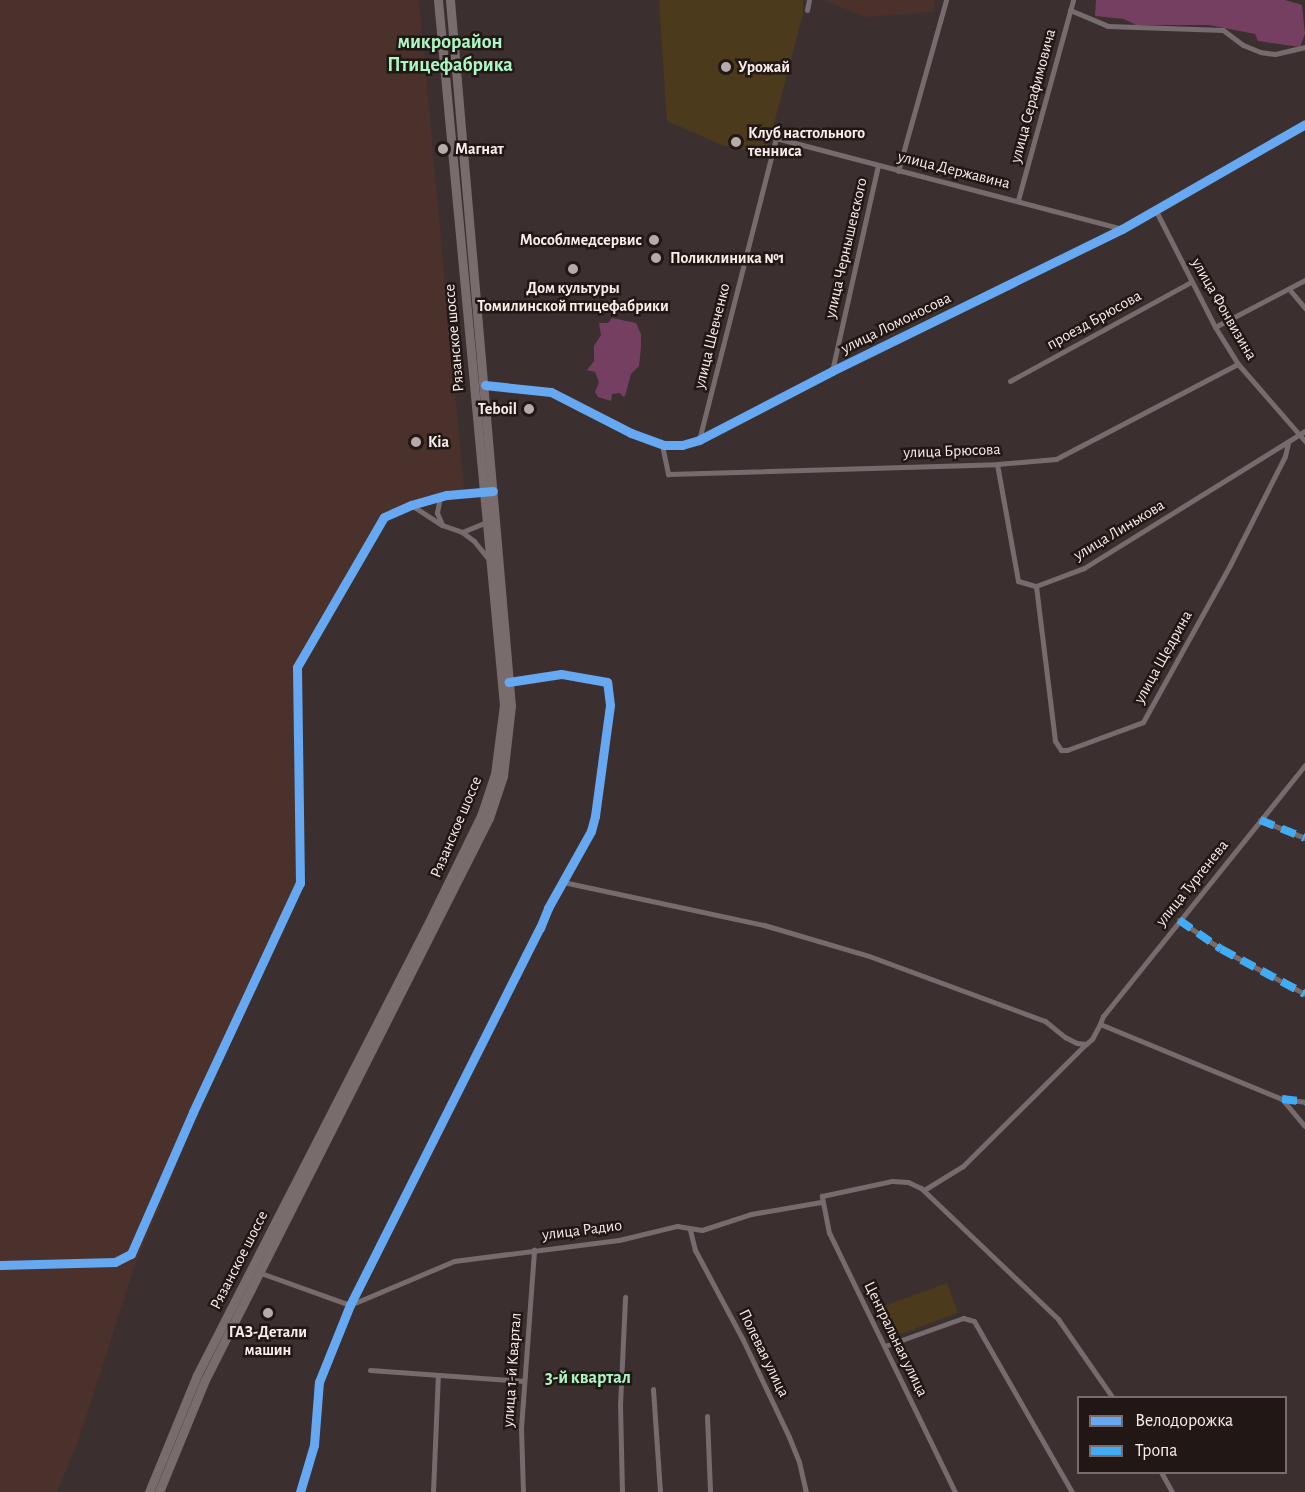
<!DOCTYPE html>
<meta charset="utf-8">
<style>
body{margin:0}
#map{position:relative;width:1305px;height:1492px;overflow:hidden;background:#3b302f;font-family:"Alegreya Sans",sans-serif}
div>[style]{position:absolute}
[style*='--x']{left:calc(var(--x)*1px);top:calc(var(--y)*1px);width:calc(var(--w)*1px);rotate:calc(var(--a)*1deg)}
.built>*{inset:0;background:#4a312c}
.green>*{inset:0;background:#4b3a1b;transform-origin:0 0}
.water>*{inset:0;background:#743f60}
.minor>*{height:5px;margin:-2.5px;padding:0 2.5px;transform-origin:2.5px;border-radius:2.5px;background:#766c6d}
.tertiary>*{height:7px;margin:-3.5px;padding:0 3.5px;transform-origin:3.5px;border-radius:3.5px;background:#766c6d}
.primary>*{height:9px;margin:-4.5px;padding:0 4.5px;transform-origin:4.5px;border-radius:4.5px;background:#796c6c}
.quiet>*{height:8px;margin-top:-4px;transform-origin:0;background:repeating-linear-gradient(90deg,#42abf6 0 15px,transparent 0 23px)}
.cycleway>*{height:9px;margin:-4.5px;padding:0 4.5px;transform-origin:4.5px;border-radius:4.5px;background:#66a8f1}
.dots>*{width:16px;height:16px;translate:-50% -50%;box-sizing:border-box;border:3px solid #211816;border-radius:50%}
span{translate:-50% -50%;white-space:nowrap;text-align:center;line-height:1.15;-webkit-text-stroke:5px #211816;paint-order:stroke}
.poi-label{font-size:16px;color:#faece9;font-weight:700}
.left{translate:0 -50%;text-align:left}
.right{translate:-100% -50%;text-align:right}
.street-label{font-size:16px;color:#faece9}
.neighbourhood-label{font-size:18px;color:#acf6c4;font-weight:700}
.quarter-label{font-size:20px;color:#acf6c4;font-weight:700}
.legend{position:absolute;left:1077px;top:1396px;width:210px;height:78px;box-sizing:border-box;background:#211816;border:2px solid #786d6a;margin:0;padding:8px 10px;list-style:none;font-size:18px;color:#faece9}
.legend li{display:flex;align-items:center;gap:12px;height:30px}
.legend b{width:30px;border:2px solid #786d6a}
</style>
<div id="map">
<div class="built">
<div style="clip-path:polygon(0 0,419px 0,464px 489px,386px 511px,296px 670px,300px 883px,197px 1100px,172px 1178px,135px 1265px,78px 1442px,57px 1492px,0 1492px)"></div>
<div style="clip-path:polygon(824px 0,935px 0,933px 12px,865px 17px)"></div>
</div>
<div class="green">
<div style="clip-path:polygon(659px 0,803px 0,803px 14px,766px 154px,722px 145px,667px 121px)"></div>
<div style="left:947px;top:1283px;width:32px;height:72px;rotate:70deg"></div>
</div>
<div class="water">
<div style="clip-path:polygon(1096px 0,1285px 0,1302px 5px,1305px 34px,1300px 47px,1258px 41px,1255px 34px,1209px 25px,1136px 25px,1124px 19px,1095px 16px)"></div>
<div style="clip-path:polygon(612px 318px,636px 323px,641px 334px,641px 348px,639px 366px,631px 374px,625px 396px,623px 397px,620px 393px,612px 394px,611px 401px,598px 397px,595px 392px,599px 382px,595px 372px,587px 370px,594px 361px,594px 346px,601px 335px,599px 323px,608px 323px)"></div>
</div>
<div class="minor">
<div style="--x:807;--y:10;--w:10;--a:-79"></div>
<div style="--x:1070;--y:10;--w:41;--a:22.8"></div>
<div style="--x:1108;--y:26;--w:115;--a:2"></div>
<div style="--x:1223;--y:30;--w:25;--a:37"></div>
<div style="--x:1243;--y:45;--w:18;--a:22"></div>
<div style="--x:1260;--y:52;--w:15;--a:8"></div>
<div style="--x:1275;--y:54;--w:31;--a:-13"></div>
<div style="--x:898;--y:171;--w:178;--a:-74.3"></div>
<div style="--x:1018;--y:200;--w:207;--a:-74.6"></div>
<div style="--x:1156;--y:211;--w:130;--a:63"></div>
<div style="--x:1215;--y:327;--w:44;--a:58.1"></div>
<div style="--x:1238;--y:364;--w:102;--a:49"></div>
<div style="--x:1289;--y:289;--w:25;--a:50"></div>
<div style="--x:1215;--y:327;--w:102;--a:-27.6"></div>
<div style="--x:832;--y:371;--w:211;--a:-77.4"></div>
<div style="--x:1010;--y:381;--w:206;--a:-28.7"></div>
<div style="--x:699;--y:440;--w:312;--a:-75.7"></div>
<div style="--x:776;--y:138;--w:358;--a:14.7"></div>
<div style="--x:663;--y:450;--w:25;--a:78"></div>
<div style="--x:668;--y:474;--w:329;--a:-1.7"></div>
<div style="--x:997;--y:464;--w:59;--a:-4.8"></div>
<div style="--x:1056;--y:459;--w:205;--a:-27.6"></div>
<div style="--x:997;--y:464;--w:119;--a:79.8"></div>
<div style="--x:1018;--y:581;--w:19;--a:16"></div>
<div style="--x:1036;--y:586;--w:51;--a:-20.6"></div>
<div style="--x:1084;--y:568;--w:260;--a:-31.8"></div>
<div style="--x:440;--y:497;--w:16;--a:101"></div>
<div style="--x:437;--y:513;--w:12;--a:66"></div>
<div style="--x:411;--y:505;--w:37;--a:33"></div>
<div style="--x:442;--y:525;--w:21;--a:19"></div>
<div style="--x:462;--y:532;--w:27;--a:-22"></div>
<div style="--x:462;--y:532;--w:15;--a:37"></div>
<div style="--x:474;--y:541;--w:22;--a:51"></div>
<div style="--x:1036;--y:586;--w:156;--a:83"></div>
<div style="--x:1055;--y:741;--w:11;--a:56"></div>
<div style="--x:1061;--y:750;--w:6;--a:0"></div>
<div style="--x:1067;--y:750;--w:81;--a:-20.2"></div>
<div style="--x:1143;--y:722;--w:179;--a:-61"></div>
<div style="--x:1230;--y:565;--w:122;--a:-63.2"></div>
<div style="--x:1285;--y:456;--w:13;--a:-77"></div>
<div style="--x:1305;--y:765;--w:322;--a:128.8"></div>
<div style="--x:1103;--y:1016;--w:9;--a:111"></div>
<div style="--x:1100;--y:1024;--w:197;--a:22.4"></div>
<div style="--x:1282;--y:1099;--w:35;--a:50"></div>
<div style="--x:1260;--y:820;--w:48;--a:21.8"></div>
<div style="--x:563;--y:882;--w:206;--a:12.1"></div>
<div style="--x:764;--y:925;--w:109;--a:16.4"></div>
<div style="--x:869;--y:956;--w:188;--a:20.3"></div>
<div style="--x:1045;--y:1021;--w:26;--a:39"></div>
<div style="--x:1065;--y:1037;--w:13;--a:27"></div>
<div style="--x:1077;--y:1043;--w:9;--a:6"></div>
<div style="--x:1086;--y:1044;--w:8;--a:-40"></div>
<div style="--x:1092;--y:1039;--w:17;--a:-62"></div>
<div style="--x:1179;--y:920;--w:51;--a:34.6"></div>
<div style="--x:1221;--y:949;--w:95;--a:28.2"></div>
<div style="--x:1282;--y:1099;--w:23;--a:7"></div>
<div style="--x:924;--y:1190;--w:46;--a:-31.6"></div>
<div style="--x:963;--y:1166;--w:173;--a:-44.8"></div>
<div style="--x:690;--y:1230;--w:21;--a:76"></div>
<div style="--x:695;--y:1250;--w:102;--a:61.9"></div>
<div style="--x:743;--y:1340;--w:107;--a:64.6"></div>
<div style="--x:789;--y:1437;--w:27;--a:68"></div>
<div style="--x:799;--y:1462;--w:31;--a:77"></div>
<div style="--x:0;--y:1265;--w:115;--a:-1.5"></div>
<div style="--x:115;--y:1262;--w:18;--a:-27"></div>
<div style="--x:131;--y:1254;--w:155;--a:-66.4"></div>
<div style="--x:193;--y:1112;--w:253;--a:-65"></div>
<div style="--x:300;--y:883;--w:216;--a:-90.8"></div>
<div style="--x:297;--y:667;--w:173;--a:-59.9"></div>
<div style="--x:384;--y:517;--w:30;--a:-24"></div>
<div style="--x:411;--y:505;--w:37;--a:-16"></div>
<div style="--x:447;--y:495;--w:38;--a:-6"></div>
<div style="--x:258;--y:1272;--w:98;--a:19.7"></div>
<div style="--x:350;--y:1305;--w:113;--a:-22.9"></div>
<div style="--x:454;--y:1261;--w:166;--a:-7.3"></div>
<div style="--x:619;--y:1240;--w:60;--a:-13.6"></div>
<div style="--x:677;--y:1226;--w:25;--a:9"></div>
<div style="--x:702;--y:1230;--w:52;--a:-18.1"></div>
<div style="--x:751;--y:1214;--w:71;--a:-9.7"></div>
<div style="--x:885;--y:1346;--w:83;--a:-19.7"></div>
<div style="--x:963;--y:1318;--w:11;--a:15"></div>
<div style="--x:974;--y:1321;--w:197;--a:60.2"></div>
<div style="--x:370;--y:1370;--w:154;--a:4.1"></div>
<div style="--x:653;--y:1389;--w:103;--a:86.1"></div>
<div style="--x:707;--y:1416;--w:76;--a:87.7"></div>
<div style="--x:1161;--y:1472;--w:23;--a:61"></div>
<div style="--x:300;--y:1492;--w:49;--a:-73.4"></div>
<div style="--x:314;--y:1445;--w:63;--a:-85.5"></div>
<div style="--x:319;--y:1382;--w:83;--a:-68.1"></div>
<div style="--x:350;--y:1305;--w:422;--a:-63.3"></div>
<div style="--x:540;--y:928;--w:22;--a:-68"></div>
<div style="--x:548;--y:908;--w:88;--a:-60.8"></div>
<div style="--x:591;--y:831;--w:16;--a:-75"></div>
<div style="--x:595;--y:816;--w:112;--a:-82.3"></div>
<div style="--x:610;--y:705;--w:23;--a:-97"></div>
<div style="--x:607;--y:682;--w:47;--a:-170.1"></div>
<div style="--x:561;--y:674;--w:53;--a:171.3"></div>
<div style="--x:433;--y:1492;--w:117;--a:-87.6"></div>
<div style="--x:523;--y:1492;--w:64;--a:-91.8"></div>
<div style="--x:521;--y:1428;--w:179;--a:-85.8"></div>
<div style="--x:622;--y:1492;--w:87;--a:-91.3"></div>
<div style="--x:620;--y:1405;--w:108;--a:-87.3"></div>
<div style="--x:955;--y:1492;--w:288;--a:-115.9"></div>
<div style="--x:829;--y:1233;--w:38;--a:-101"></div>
<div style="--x:822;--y:1196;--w:72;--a:-12.1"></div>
<div style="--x:892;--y:1181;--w:16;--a:4"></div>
<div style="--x:908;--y:1182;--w:14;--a:25"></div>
<div style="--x:921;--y:1188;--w:190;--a:43.7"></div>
<div style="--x:1058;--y:1319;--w:96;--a:55.2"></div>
</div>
<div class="tertiary">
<div style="--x:485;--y:385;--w:66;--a:6.1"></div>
<div style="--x:551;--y:392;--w:90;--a:27.1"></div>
<div style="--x:631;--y:433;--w:35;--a:20"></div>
<div style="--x:664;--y:445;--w:18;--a:0"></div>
<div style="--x:682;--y:445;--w:18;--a:-16"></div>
<div style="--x:699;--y:440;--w:150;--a:-27.4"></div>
<div style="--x:832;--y:371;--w:323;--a:-26.1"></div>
<div style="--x:1122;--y:229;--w:211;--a:-29.8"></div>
</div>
<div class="primary">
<div style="--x:149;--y:1492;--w:126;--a:-67.7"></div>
<div style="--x:197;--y:1375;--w:504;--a:-62.88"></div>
<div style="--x:427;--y:926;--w:123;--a:-63.9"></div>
<div style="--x:481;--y:816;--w:44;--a:-71.6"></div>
<div style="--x:495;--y:774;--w:70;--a:-82.6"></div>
<div style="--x:504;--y:705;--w:708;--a:-95.35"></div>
<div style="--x:159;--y:1492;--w:121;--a:-67.7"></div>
<div style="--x:205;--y:1380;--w:630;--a:-63.19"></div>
<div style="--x:489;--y:818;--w:44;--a:-71.6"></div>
<div style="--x:503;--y:776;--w:70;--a:-83.5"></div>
<div style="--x:511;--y:706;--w:709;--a:-94.94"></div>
</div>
<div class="quiet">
<div style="--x:1260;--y:820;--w:48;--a:21.8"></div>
<div style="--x:1179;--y:920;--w:51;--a:34.6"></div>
<div style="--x:1221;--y:949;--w:95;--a:28.2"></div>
<div style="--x:1282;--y:1099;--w:23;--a:7"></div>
</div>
<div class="cycleway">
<div style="--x:485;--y:385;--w:66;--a:6.1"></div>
<div style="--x:551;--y:392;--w:90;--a:27.1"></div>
<div style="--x:631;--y:433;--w:35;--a:20"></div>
<div style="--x:664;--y:445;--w:18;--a:0"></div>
<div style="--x:682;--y:445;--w:18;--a:-16"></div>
<div style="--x:699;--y:440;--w:150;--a:-27.4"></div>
<div style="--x:832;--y:371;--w:323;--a:-26.1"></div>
<div style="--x:1122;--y:229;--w:211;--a:-29.8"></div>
<div style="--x:0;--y:1265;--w:115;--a:-1.5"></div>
<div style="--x:115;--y:1262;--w:18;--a:-27"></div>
<div style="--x:131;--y:1254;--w:155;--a:-66.4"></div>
<div style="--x:193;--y:1112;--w:253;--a:-65"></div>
<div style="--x:300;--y:883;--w:216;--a:-90.8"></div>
<div style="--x:297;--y:667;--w:173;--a:-59.9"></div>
<div style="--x:384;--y:517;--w:30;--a:-24"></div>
<div style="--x:411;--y:505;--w:37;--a:-16"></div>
<div style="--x:447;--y:495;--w:46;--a:-5"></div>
<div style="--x:300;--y:1492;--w:49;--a:-73.4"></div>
<div style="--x:314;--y:1445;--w:63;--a:-85.5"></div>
<div style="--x:319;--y:1382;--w:83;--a:-68.1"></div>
<div style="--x:350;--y:1305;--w:422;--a:-63.3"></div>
<div style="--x:540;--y:928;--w:22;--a:-68"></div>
<div style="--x:548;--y:908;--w:88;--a:-60.8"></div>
<div style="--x:591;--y:831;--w:16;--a:-75"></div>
<div style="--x:595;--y:816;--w:112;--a:-82.3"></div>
<div style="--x:610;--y:705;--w:23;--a:-97"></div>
<div style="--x:607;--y:682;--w:47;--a:-170.1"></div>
<div style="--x:561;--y:674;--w:53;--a:171.3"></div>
</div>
<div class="dots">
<div style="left:726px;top:67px;background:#b7aaa8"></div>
<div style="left:736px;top:142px;background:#b7aaa8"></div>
<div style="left:443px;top:149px;background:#b7aaa8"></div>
<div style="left:654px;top:240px;background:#b7aaa8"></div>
<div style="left:656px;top:258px;background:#b7aaa8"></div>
<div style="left:573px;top:269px;background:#b7aaa8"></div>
<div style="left:529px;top:409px;background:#b7aaa8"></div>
<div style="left:416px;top:442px;background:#b7aaa8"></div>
<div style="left:268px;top:1313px;background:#b7aaa8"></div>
</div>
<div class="poi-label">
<span class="left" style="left:738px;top:67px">Урожай</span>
<span class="left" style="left:748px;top:142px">Клуб настольного<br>тенниса</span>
<span class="left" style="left:455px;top:149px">Магнат</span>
<span class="right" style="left:642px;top:240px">Мособлмедсервис</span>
<span class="left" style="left:670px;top:258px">Поликлиника №1</span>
<span style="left:573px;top:297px">Дом культуры<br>Томилинской птицефабрики</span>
<span class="right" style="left:517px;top:409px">Teboil</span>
<span class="left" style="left:428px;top:442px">Kia</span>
<span style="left:268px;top:1341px">ГАЗ-Детали<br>машин</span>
</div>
<div class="street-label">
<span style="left:1033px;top:96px;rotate:-75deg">улица Серафимовича</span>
<span style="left:954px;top:170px;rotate:14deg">улица Державина</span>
<span style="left:846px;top:248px;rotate:-77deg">улица Чернышевского</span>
<span style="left:1224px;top:309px;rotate:60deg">улица Фонвизина</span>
<span style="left:1094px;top:320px;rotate:-29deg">проезд Брюсова</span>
<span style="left:896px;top:323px;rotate:-26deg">улица Ломоносова</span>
<span style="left:712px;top:336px;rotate:-76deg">улица Шевченко</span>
<span style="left:454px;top:338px;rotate:-95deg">Рязанское шоссе</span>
<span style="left:952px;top:451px;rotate:-2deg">улица Брюсова</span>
<span style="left:1119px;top:530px;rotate:-31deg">улица Линькова</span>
<span style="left:1163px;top:657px;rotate:-61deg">улица Щедрина</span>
<span style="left:456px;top:827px;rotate:-67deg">Рязанское шоссе</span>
<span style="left:1192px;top:883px;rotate:-51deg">улица Тургенева</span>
<span style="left:582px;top:1230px;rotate:-7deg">улица Радио</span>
<span style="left:239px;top:1260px;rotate:-63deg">Рязанское шоссе</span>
<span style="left:896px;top:1339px;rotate:64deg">Центральная улица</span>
<span style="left:764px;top:1353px;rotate:64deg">Полевая улица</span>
<span style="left:512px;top:1370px;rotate:-86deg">улица 1-й Квартал</span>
</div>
<div class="neighbourhood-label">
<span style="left:588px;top:1378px">3-й квартал</span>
</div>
<div class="quarter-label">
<span style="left:450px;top:54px">микрорайон<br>Птицефабрика</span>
</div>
<ul class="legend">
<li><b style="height:8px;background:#66a8f1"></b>Велодорожка</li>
<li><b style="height:8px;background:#42abf6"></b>Тропа</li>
</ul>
</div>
